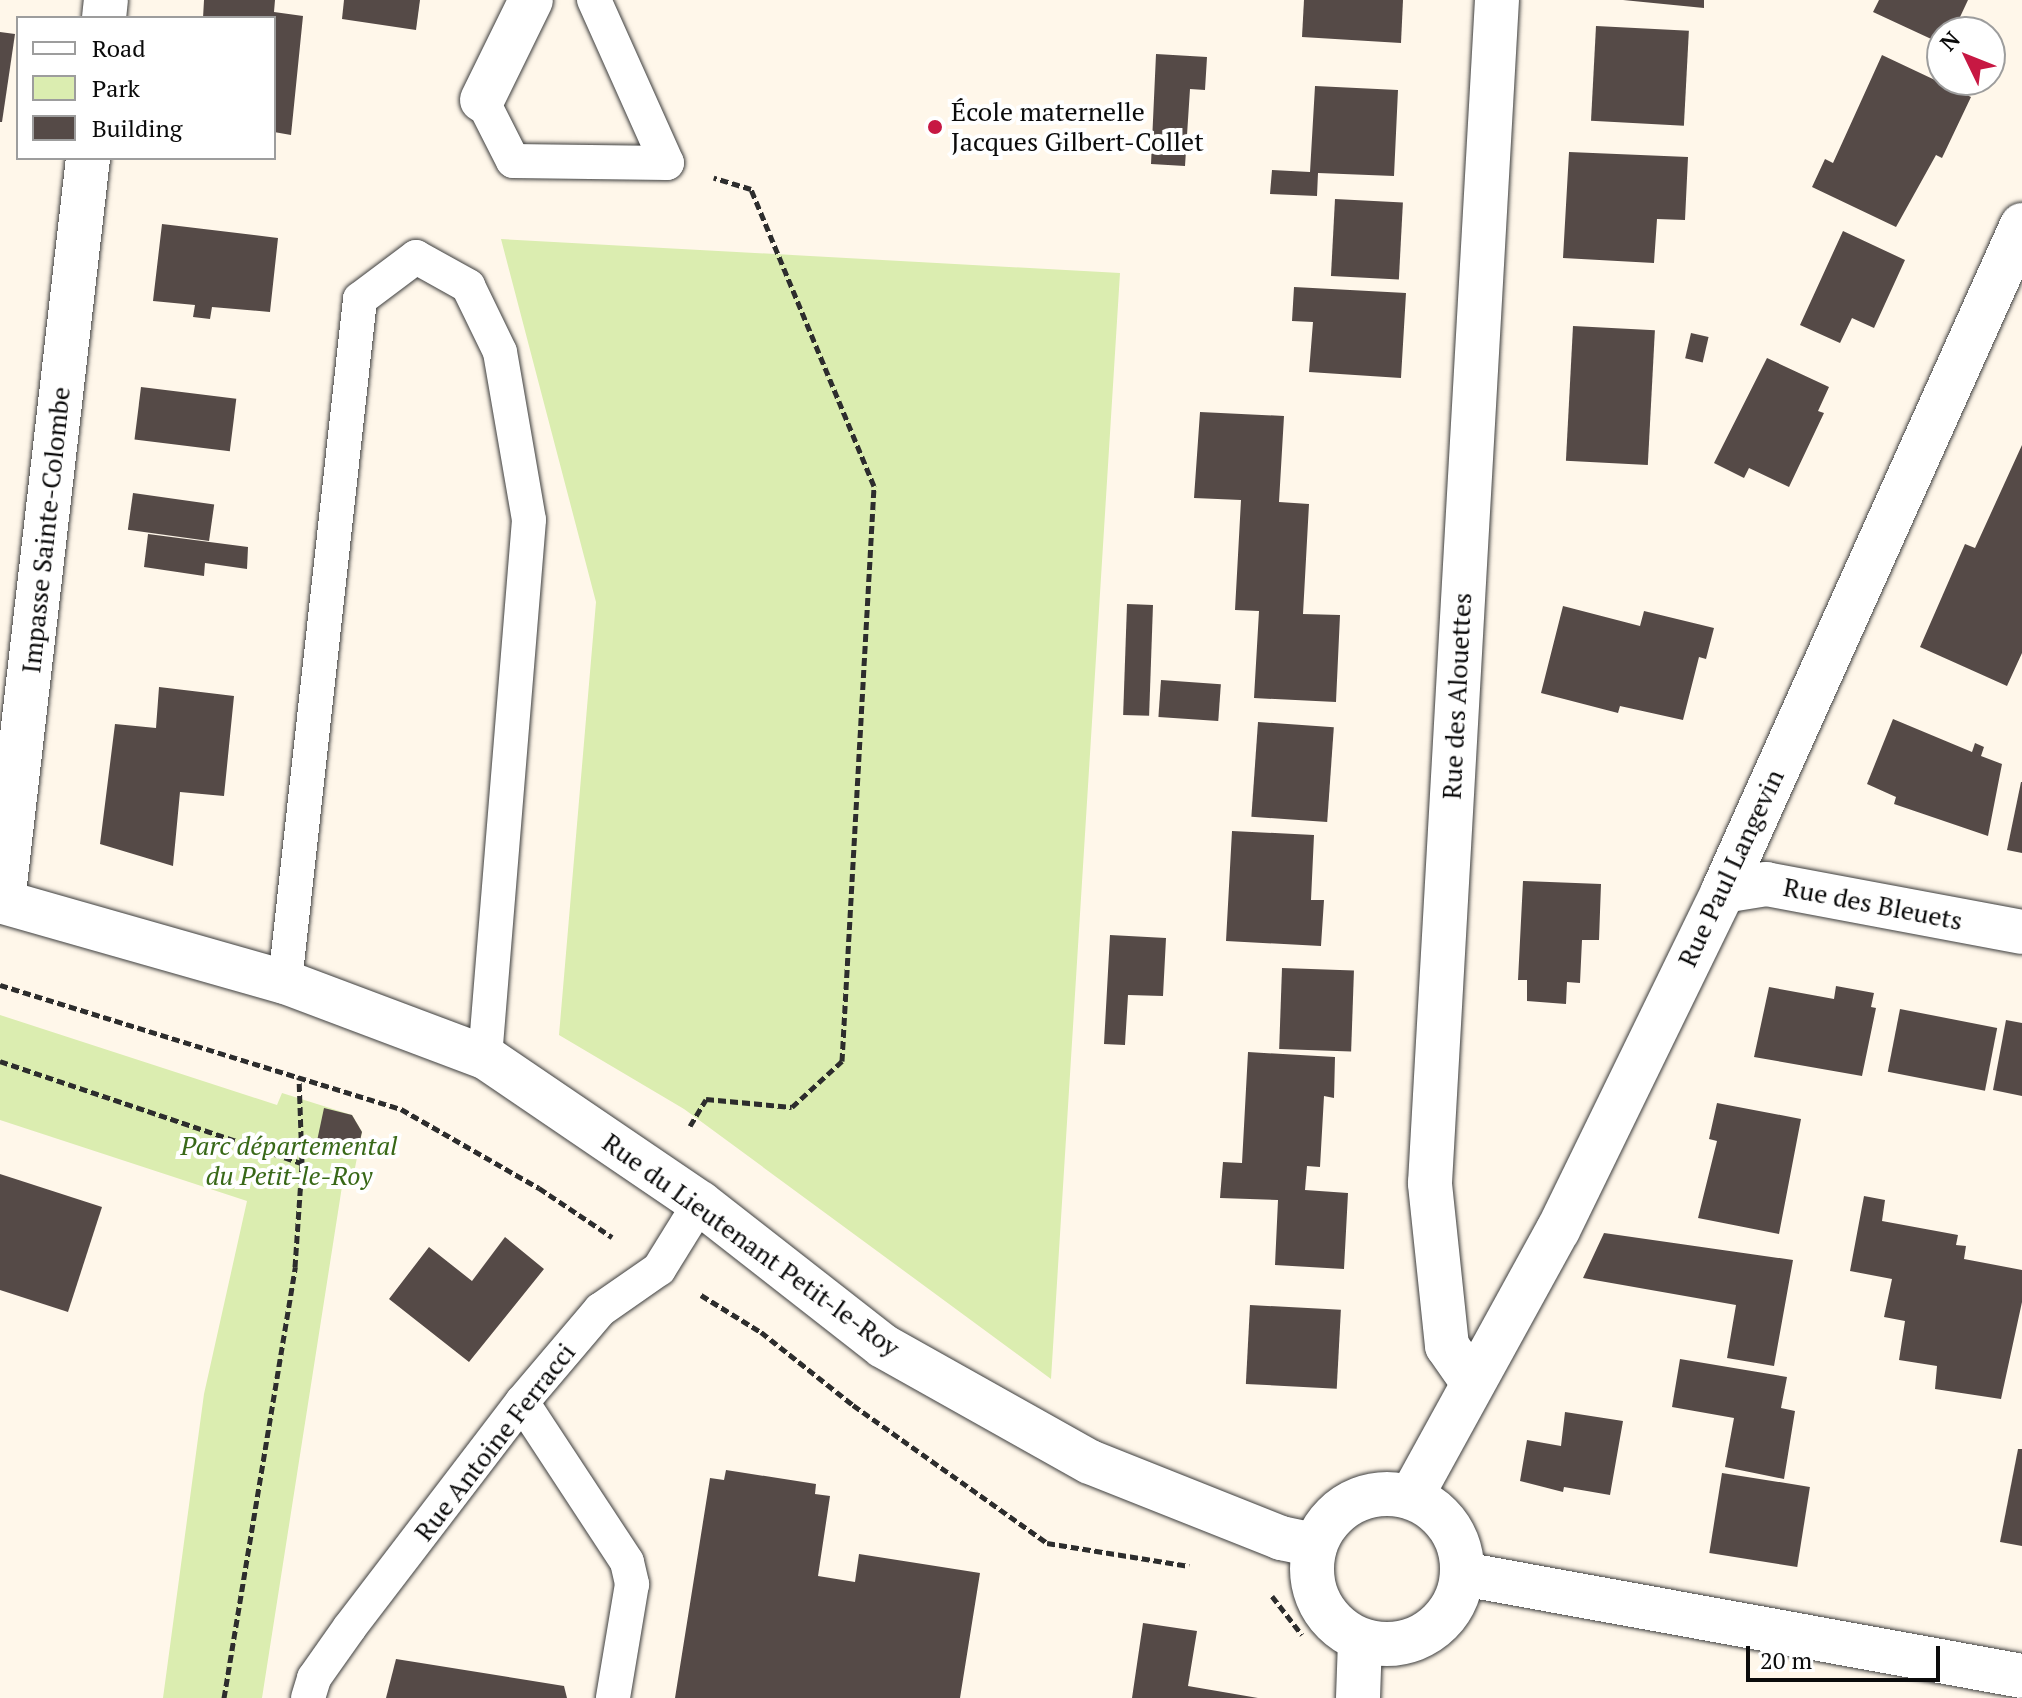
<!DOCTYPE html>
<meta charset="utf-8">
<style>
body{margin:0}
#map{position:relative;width:2022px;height:1698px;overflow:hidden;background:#fff7ea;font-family:"PT Serif",serif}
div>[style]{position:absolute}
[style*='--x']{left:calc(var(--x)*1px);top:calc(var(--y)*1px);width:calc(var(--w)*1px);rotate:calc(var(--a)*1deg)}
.green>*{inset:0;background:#dbedb0}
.building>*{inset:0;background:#554a47;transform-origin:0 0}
.path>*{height:5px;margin-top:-2.5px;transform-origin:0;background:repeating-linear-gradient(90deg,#2d2d2d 0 8px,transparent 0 12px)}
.roads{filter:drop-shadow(0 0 2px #3e3e3e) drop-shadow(0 0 2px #3e3e3e)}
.service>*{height:34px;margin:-17px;padding:0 17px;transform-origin:17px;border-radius:17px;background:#fff}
.minor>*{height:44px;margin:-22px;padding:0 22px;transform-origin:22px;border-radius:22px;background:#fff}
.minor>.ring{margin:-22px;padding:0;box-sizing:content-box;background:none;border:44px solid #fff;border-radius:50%}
.dots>*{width:22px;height:22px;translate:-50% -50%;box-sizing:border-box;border:4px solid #fff;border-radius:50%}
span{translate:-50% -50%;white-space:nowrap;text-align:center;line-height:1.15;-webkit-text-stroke:8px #fff;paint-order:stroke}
.poi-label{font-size:26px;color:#0b0b0b}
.left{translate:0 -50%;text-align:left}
.street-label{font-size:26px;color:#0b0b0b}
.park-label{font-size:26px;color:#386817;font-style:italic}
.legend{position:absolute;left:16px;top:16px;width:260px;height:144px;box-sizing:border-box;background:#fff;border:2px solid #9d9d9d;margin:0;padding:10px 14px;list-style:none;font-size:24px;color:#0b0b0b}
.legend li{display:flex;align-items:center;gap:16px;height:40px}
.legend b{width:40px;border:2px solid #9d9d9d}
.north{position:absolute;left:1926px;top:16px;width:80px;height:80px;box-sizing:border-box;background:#fff;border:2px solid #9d9d9d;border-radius:50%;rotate:313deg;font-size:22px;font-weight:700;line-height:32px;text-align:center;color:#0b0b0b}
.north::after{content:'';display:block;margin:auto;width:28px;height:36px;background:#c71843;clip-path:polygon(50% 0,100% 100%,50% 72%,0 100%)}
.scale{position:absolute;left:1746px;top:1646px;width:194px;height:36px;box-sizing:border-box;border:4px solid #0b0b0b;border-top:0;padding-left:10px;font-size:24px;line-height:28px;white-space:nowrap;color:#0b0b0b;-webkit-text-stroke:6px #fff;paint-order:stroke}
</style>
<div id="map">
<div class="green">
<div style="clip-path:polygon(501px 239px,1120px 273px,1051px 1379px,684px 1109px,559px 1035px,596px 602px)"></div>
<div style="clip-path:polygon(0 1015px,277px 1105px,282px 1093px,352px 1115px,362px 1132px,353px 1178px,343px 1180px,262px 1698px,163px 1698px,204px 1394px,247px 1201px,0 1120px)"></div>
</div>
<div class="building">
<div style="clip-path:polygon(204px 0,275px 0,274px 12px,303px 16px,291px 135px,274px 132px,274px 18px,203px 18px)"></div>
<div style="clip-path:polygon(344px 0,420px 0,416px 30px,342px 19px)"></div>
<div style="clip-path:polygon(1304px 0,1403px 0,1401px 43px,1302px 37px)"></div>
<div style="clip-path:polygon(1623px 0,1704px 0,1704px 8px)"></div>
<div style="clip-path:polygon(1879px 0,1968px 0,1953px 32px,1942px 32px,1942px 44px,1873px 12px)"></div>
<div style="left:1596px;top:26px;width:93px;height:95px;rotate:3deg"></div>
<div style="clip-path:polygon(0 32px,15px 34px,2px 122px,0 122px)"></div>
<div style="clip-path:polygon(1156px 54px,1207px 57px,1205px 90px,1190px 89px,1185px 166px,1151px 164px)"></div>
<div style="clip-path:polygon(1882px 55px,1971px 97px,1942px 158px,1936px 155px,1896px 227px,1812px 187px,1825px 159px,1833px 163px)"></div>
<div style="clip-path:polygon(1315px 86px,1398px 90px,1394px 176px,1318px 173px,1317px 196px,1270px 194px,1272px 170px,1310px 172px)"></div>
<div style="clip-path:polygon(1569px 152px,1688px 157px,1685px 220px,1657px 219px,1654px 263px,1563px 258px)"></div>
<div style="left:1335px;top:199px;width:68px;height:77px;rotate:3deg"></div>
<div style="clip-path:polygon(162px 224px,278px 238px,270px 312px,212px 307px,210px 319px,193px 317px,195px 305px,153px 301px)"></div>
<div style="clip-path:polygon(1843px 231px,1905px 260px,1874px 328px,1852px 318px,1840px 343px,1800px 325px)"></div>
<div style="clip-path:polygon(1294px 287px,1406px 293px,1401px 378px,1309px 372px,1313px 322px,1292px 321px)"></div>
<div style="left:1573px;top:326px;width:82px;height:135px;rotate:3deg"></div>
<div style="left:1691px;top:333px;width:18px;height:26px;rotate:13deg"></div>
<div style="clip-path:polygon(1767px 358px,1829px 387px,1818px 411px,1824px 413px,1789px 487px,1749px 468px,1744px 478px,1714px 463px)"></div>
<div style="left:141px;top:387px;width:96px;height:53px;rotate:7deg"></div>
<div style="clip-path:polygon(1200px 412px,1284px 416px,1279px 502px,1309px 504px,1303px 614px,1340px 615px,1336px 702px,1254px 698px,1259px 611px,1235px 610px,1241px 500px,1194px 498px)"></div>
<div style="clip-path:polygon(2022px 445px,2022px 653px,2007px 686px,1920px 647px,1965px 544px,1975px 548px)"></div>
<div style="left:133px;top:493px;width:82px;height:37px;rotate:8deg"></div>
<div style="clip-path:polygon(148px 534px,248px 547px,247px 569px,205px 563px,204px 576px,144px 567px)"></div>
<div style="left:1127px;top:604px;width:26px;height:111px;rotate:2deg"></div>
<div style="clip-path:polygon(1563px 606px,1640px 626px,1644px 611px,1714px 628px,1706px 659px,1699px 657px,1683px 720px,1620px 706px,1618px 713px,1541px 693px)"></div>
<div style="left:1161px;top:680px;width:60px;height:37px;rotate:4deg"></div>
<div style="clip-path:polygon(159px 687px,234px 696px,224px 796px,180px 792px,173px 866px,100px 844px,115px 724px,156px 728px)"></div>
<div style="clip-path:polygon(1893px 719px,1972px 752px,1975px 743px,1984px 747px,1981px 756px,2002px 764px,1988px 836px,1894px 804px,1896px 797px,1867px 784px)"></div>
<div style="left:1258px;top:722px;width:76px;height:95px;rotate:4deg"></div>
<div style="clip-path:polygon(2021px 782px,2022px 782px,2022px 853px,2007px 850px)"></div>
<div style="clip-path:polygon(1232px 831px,1314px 835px,1311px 900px,1324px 900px,1321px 946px,1226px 941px)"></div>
<div style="clip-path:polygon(1523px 881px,1601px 884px,1599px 940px,1582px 940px,1580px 983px,1567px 982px,1566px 1004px,1527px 1001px,1527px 980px,1518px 980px)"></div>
<div style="clip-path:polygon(1110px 935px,1166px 938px,1163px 996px,1128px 995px,1125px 1045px,1104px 1044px)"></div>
<div style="left:1282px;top:968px;width:72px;height:81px;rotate:2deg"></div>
<div style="clip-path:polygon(1836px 986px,1874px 993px,1871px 1007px,1876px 1008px,1862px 1076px,1754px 1057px,1769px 987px,1834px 999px)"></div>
<div style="left:1900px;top:1009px;width:99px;height:64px;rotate:11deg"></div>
<div style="clip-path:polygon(2006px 1020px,2022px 1023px,2022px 1096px,1993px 1090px)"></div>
<div style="clip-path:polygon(1248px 1052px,1335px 1057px,1334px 1098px,1324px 1096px,1320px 1167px,1307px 1166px,1305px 1190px,1348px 1193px,1344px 1269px,1275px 1265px,1278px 1200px,1220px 1198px,1223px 1162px,1242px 1163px)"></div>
<div style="clip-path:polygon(1717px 1103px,1801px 1119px,1779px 1234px,1698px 1218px,1717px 1141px,1709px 1139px)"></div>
<div style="clip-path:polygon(324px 1108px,352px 1115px,362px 1132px,356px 1157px,326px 1152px,317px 1141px)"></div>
<div style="clip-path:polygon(0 1174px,102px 1207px,68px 1312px,0 1290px)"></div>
<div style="clip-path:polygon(1864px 1196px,1885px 1200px,1882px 1221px,1958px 1235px,1956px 1245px,1966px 1246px,1964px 1259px,2022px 1270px,2022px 1302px,2001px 1399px,1935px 1389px,1937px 1366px,1899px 1360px,1905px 1321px,1884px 1317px,1892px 1279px,1850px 1271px)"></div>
<div style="clip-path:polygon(1604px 1233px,1793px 1260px,1774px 1366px,1727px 1358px,1736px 1305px,1583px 1278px)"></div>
<div style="clip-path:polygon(505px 1237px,544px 1269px,469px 1362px,389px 1299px,429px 1247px,472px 1281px)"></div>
<div style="left:1250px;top:1305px;width:91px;height:79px;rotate:3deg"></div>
<div style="clip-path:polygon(1680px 1359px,1787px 1377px,1781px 1408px,1795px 1411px,1784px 1479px,1725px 1467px,1734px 1418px,1672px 1407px)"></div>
<div style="clip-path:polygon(1565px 1412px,1623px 1421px,1610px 1495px,1564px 1487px,1563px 1492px,1520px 1481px,1527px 1440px,1561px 1446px)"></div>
<div style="clip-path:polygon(2018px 1449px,2022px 1449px,2022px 1546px,2000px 1542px)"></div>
<div style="clip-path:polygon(726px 1470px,816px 1484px,815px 1494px,830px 1496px,818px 1576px,855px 1582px,859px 1554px,980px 1573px,960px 1698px,675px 1698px,710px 1478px,724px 1480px)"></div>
<div style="left:1722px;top:1473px;width:89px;height:81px;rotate:9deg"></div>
<div style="clip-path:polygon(1143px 1623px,1197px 1631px,1188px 1686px,1258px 1698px,1132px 1698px)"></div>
<div style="clip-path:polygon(396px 1659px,564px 1686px,567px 1698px,386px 1698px)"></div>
</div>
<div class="path">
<div style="--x:0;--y:985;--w:420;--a:17.2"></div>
<div style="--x:401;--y:1109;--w:159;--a:29.8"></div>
<div style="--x:539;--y:1188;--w:88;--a:33.9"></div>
<div style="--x:0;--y:1061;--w:319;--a:18.7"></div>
<div style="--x:690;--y:1126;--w:31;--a:-59"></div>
<div style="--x:706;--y:1099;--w:86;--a:5.3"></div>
<div style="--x:792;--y:1107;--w:68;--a:-42.6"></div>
<div style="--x:842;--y:1061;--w:576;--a:-86.81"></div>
<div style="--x:874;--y:486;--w:321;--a:-112.5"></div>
<div style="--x:751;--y:189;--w:39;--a:-163"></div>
<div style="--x:701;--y:1295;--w:70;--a:31.7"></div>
<div style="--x:761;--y:1332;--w:117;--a:38.4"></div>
<div style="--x:853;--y:1405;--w:238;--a:35.4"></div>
<div style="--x:1047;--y:1543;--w:144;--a:9.2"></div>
<div style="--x:1272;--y:1596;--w:49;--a:52.4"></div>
<div style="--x:224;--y:1698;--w:437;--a:-80.6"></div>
<div style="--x:295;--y:1267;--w:104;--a:-86.1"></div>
<div style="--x:302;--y:1163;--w:86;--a:-92"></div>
</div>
<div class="roads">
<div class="service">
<div style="--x:482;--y:100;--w:68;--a:63.1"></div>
<div style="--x:513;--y:161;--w:154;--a:0.7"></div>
<div style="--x:667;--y:163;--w:179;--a:-114.1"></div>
<div style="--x:285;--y:982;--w:687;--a:-83.73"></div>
<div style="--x:360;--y:299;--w:70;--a:-36.9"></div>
<div style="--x:416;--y:257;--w:60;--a:29.1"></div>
<div style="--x:468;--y:286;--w:73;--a:64.1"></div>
<div style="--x:500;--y:352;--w:170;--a:80.2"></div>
<div style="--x:529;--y:520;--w:539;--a:94.68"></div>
<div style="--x:522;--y:1402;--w:191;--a:56.7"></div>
<div style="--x:627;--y:1562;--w:23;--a:77"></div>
<div style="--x:632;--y:1584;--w:116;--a:99.5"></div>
<div style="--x:308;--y:1698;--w:21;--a:-73"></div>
<div style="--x:314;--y:1678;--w:62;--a:-54.8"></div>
<div style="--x:350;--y:1627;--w:283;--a:-52.6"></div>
<div style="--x:522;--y:1402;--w:121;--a:-49.7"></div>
<div style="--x:600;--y:1310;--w:72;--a:-34.8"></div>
<div style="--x:659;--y:1269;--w:78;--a:-58.2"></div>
</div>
<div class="minor">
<div style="--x:104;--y:18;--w:18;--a:-84"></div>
<div style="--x:482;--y:100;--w:111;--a:-63.9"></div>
<div style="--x:1723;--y:891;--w:44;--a:-9.2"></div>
<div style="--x:1766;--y:884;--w:260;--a:10.6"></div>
<div style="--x:0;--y:901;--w:296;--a:15.9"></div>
<div style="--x:285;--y:982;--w:214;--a:20.6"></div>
<div style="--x:485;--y:1057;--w:260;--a:34.2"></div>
<div style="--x:700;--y:1203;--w:232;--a:38"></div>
<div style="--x:883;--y:1346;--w:237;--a:29.3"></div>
<div style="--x:1090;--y:1462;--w:206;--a:21.7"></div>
<div style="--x:1281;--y:1538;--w:35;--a:12"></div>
<div style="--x:3;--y:902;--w:749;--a:-83.48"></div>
<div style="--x:1473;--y:1383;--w:45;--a:-125.1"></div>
<div style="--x:1447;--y:1346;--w:164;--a:-96"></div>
<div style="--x:1430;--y:1183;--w:1185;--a:-86.76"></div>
<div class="ring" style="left:1312px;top:1494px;width:106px;height:106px"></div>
<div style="--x:1411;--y:1497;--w:305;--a:-61.2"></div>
<div style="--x:1558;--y:1230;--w:377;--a:-64"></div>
<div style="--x:1723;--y:891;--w:730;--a:-65.82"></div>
<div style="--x:1463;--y:1574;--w:568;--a:10.34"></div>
<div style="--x:1358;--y:1698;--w:58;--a:-88"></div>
</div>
</div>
<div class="dots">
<div style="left:935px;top:127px;background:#c71843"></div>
</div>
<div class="poi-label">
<span class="left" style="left:951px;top:127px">École maternelle<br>Jacques Gilbert-Collet</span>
</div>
<div class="street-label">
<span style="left:46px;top:530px;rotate:-84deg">Impasse Sainte-Colombe</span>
<span style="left:1457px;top:696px;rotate:-87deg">Rue des Alouettes</span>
<span style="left:1731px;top:868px;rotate:-65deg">Rue Paul Langevin</span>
<span style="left:1873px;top:904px;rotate:11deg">Rue des Bleuets</span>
<span style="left:751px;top:1245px;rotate:36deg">Rue du Lieutenant Petit-le-Roy</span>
<span style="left:495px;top:1442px;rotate:-52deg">Rue Antoine Ferracci</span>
</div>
<div class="park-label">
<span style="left:289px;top:1161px">Parc départemental<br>du Petit-le-Roy</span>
</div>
<ul class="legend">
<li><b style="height:10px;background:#fff"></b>Road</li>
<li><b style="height:22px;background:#dbedb0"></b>Park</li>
<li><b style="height:22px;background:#554a47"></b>Building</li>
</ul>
<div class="north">N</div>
<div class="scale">20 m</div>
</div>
